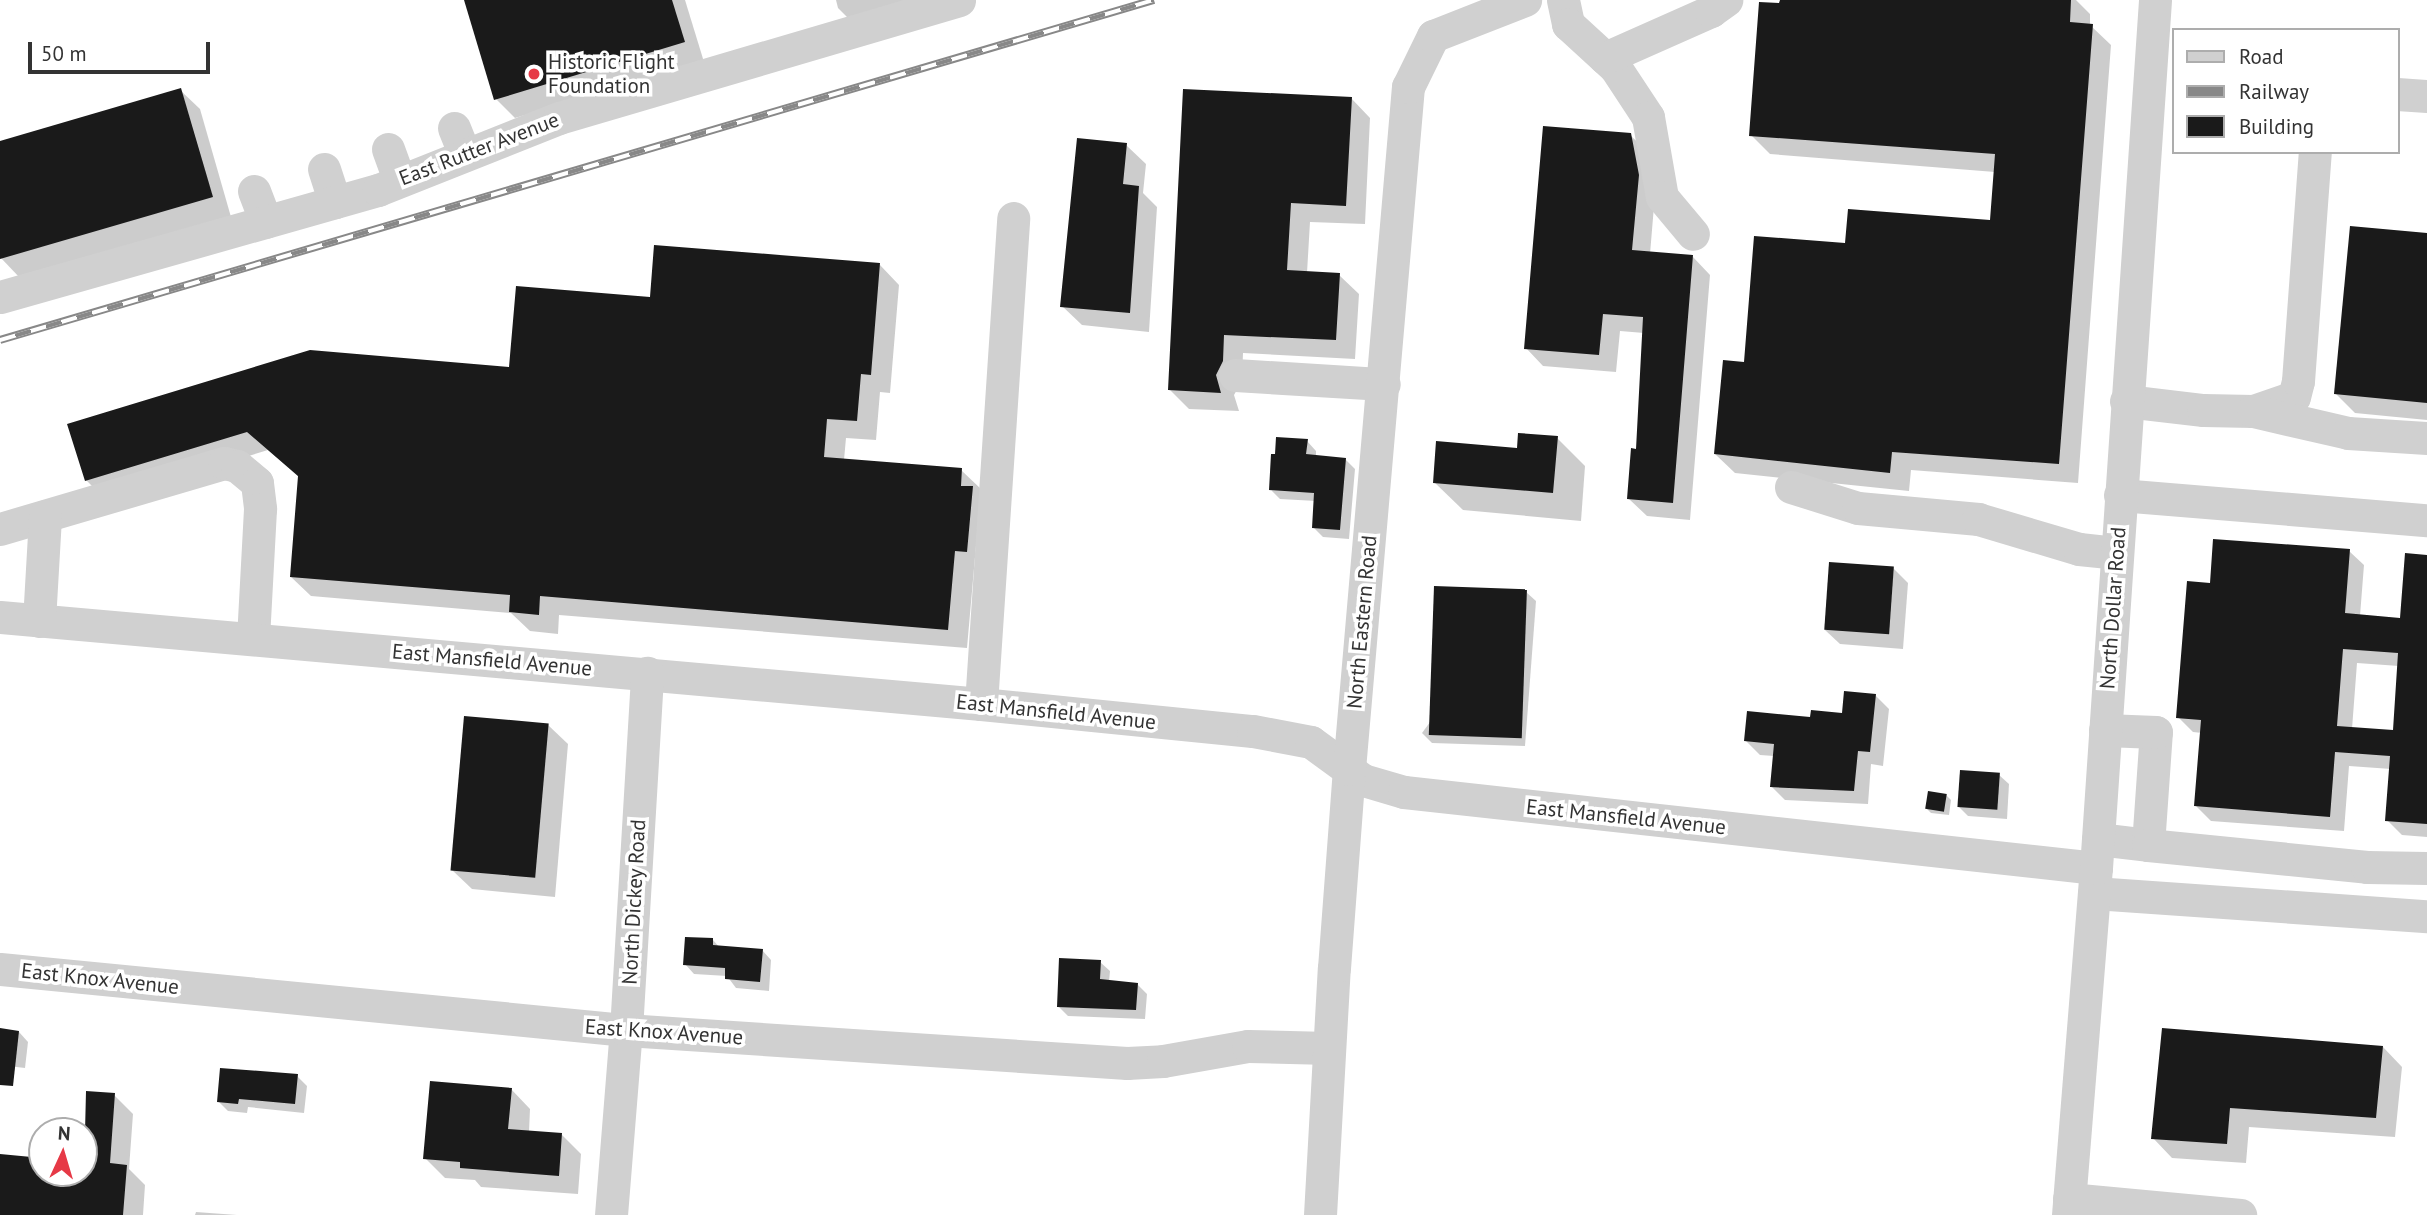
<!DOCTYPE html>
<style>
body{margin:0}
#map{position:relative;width:2427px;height:1215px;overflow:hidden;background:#fff;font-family:"PT Sans",sans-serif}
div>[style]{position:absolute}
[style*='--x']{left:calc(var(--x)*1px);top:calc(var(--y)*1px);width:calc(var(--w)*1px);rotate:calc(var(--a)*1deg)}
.shadow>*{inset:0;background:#0003}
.building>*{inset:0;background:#1a1a1a;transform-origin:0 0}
.minor>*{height:33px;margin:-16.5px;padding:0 16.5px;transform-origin:16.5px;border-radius:16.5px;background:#d0d0d0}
.rail>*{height:8px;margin-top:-4px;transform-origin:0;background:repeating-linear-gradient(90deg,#fff 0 16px,#888 0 32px);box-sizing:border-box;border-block:2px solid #888}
.dots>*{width:19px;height:19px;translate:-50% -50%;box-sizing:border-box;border:4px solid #fff;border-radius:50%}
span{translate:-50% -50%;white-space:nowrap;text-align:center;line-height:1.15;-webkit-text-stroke:7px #fff;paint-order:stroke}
.poi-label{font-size:21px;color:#333}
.left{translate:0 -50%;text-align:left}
.street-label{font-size:21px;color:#333}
.legend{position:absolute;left:2172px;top:28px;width:228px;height:126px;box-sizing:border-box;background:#fff;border:2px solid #adadad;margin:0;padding:9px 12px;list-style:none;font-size:21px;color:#333}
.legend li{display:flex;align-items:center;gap:14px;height:35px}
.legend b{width:35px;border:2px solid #adadad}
.north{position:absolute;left:28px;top:1117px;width:70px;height:70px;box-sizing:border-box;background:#fff;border:2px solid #adadad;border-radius:50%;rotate:4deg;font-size:19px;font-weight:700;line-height:28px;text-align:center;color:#333}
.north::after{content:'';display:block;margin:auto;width:24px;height:32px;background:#e63946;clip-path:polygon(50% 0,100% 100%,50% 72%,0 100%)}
.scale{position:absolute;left:28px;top:42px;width:182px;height:32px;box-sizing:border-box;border:4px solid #333;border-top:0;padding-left:9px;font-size:21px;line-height:24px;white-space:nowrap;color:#333;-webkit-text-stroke:5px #fff;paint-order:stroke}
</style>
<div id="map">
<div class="shadow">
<div style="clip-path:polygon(466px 0,685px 0,704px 62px,515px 118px,496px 99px)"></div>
<div style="clip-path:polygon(836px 0,951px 0,858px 28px,838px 8px)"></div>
<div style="clip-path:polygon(1781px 0,2076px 0,2090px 14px,2090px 25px,2111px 45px,2078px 483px,1911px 470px,1909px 491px,1735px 473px,1715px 454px,1746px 364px,1847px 245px,1991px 222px,1995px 172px,1770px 154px,1751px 135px)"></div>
<div style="clip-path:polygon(180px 90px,200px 109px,231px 217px,20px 278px,0 257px,0 142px)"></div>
<div style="clip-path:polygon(1351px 98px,1370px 118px,1365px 224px,1310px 222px,1307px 273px,1339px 275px,1359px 294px,1355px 359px,1243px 353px,1242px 381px,1234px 395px,1239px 411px,1189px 409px,1170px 390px)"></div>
<div style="clip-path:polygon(1630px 135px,1648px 152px,1655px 194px,1650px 254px,1693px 257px,1710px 275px,1690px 520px,1647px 516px,1629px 499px,1638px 451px,1644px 333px,1620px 331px,1616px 372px,1543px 366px,1526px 348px)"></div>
<div style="clip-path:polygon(1126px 145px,1146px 164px,1143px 193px,1157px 207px,1149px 332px,1082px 325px,1062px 306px)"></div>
<div style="clip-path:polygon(2427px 235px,2427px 420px,2355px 413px,2336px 394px)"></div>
<div style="clip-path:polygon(880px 265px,899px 285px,890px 393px,880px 392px,876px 440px,846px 438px,844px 460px,961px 470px,981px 489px,967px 648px,559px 615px,558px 634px,530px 631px,511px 613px,311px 596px,291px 577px,300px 478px,268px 450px,106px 500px,86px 480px,69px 425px,511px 369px,652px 299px)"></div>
<div style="clip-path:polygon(1557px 438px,1585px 466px,1581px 521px,1463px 510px,1434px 482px)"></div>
<div style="clip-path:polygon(1307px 441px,1316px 451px,1316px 457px,1345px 459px,1355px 469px,1349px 539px,1323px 537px,1313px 527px,1316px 501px,1280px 499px,1270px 489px)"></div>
<div style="clip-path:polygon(evenodd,2349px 551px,2364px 565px,2360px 616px,2402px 620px,2427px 557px,2427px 837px,2402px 835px,2387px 820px,2391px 769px,2349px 766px,2344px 831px,2211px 821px,2196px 806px,2202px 733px,2193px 732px,2178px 717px,2211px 585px,2349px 551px,2357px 663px,2399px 666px,2394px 732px,2352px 729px,2357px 663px)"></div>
<div style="clip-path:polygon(1893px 568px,1908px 583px,1903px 649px,1840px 644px,1825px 630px)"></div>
<div style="clip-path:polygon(1526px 592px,1536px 601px,1525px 746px,1432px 743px,1422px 733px)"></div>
<div style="clip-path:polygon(1875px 695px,1889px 709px,1883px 766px,1871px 764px,1868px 804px,1785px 800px,1771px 786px,1774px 756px,1760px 755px,1746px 741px,1812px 719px,1844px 715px)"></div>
<div style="clip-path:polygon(548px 725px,568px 744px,555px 897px,472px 889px,452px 870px)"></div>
<div style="clip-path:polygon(1999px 775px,2009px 784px,2007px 819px,1968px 816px,1959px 807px)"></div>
<div style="clip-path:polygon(1946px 795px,1951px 800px,1949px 815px,1931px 813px,1927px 809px)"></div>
<div style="clip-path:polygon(713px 940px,720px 948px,762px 950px,771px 960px,769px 991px,736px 988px,727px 976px,694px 974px,685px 964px)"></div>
<div style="clip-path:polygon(1100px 962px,1110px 971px,1109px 982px,1137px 984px,1147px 994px,1145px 1019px,1068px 1016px,1058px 1006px)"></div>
<div style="clip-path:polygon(0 1030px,19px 1032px,28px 1042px,25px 1068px,0 1065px)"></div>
<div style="clip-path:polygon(2383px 1047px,2402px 1067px,2395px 1137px,2249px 1127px,2246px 1163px,2172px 1158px,2153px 1138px)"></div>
<div style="clip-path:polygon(297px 1076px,307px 1086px,304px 1113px,248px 1107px,247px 1113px,228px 1111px,219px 1102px)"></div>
<div style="clip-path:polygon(511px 1089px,530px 1109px,529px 1132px,562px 1135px,581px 1154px,578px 1194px,481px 1187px,475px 1180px,445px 1178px,425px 1158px)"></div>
<div style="clip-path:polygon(87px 1093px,114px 1095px,133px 1114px,129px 1169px,145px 1185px,143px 1215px,0 1215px,0 1156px,42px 1159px,42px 1173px,84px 1173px)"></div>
<div style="clip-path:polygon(196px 1212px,237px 1215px,195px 1215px)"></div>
</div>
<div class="building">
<div style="clip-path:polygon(464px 0,672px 0,685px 42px,494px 100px)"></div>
<div style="clip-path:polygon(1780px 0,2071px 0,2070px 22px,2093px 24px,2059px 464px,1892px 452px,1890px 473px,1714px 454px,1723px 360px,1744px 362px,1754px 236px,1845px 243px,1848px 209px,1990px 220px,1995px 154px,1749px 136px,1759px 2px,1779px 3px)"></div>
<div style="clip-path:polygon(181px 88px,213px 197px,0 259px,0 141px)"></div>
<div style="clip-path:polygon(1183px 89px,1352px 97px,1346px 206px,1291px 203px,1287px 270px,1340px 273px,1336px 340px,1224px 335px,1223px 361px,1216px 375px,1221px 393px,1168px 390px)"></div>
<div style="clip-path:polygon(1543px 126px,1631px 133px,1639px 175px,1632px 250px,1693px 255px,1673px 503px,1627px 499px,1631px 448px,1636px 449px,1643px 317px,1603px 314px,1599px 355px,1524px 349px)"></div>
<div style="clip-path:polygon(1077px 138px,1127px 143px,1123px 184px,1139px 186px,1130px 313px,1060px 307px)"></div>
<div style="clip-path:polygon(2350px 226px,2427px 233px,2427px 403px,2334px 394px)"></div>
<div style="clip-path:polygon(654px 245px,880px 263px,871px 375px,861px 374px,857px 421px,827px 419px,824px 457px,962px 468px,961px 486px,973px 486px,967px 552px,955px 551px,948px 630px,540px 596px,539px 615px,509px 612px,510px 595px,290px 577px,298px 476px,247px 432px,85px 481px,67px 424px,310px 350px,509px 367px,516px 286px,650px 297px)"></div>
<div style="clip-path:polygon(1518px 433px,1558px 436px,1553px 493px,1433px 483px,1436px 441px,1517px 448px)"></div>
<div style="clip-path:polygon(1276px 437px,1308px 439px,1306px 454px,1346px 458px,1340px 530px,1312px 528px,1314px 493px,1269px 490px,1271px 454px,1275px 454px)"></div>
<div style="clip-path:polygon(evenodd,2213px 539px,2350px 549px,2345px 613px,2400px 618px,2405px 553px,2427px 555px,2427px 824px,2385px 821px,2390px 756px,2335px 752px,2330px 817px,2194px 806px,2201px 720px,2176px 718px,2187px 581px,2210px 583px,2213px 539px,2343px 649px,2398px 653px,2393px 730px,2337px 726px,2343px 649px)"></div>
<div style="left:1829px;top:562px;width:65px;height:68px;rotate:4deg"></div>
<div style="left:1434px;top:586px;width:93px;height:149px;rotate:2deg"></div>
<div style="clip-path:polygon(1844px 691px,1876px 694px,1870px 752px,1858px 751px,1854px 791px,1770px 787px,1774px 744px,1744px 741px,1747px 711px,1810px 717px,1811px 710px,1842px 713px)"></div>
<div style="left:464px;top:716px;width:85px;height:155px;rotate:5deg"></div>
<div style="left:1960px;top:770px;width:40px;height:37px;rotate:4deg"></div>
<div style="left:1928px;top:791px;width:19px;height:18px;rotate:9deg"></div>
<div style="clip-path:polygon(685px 937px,713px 938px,713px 945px,763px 949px,760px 982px,725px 979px,725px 968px,683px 965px)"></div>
<div style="clip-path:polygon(1059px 958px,1101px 960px,1100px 979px,1138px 983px,1136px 1010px,1057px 1007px)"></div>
<div style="clip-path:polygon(0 1028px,19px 1031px,13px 1086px,0 1085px)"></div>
<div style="clip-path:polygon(2162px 1028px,2383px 1046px,2376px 1118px,2230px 1108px,2227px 1144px,2151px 1139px)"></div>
<div style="clip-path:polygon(220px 1068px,298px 1074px,295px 1104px,239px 1099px,238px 1104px,217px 1102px)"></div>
<div style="clip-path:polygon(430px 1081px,512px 1088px,508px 1129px,562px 1133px,559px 1176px,460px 1168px,460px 1162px,423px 1159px)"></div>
<div style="clip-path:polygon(86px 1091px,115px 1093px,110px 1163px,127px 1165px,123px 1215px,0 1215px,0 1154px,42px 1158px,42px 1173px,84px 1173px)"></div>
</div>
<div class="minor">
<div style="--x:1563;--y:0;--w:25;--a:78"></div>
<div style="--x:1568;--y:24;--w:64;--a:42.5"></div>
<div style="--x:1615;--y:67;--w:60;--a:56.6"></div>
<div style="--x:1648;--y:117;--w:81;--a:80.1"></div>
<div style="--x:1662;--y:197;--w:48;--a:50"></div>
<div style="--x:1605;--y:58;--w:116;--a:-23.9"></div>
<div style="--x:1711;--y:11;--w:19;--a:-36"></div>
<div style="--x:2397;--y:94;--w:30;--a:4"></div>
<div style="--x:454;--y:128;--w:29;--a:68"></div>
<div style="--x:388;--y:149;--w:33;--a:70"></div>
<div style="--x:324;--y:169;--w:35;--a:72"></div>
<div style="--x:254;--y:191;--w:33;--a:69"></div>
<div style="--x:0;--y:297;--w:393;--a:-15.8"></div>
<div style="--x:378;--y:190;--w:195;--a:-21.7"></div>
<div style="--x:559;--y:118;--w:417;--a:-16.4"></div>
<div style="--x:1235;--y:375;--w:149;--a:3.5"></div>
<div style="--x:2126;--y:401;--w:78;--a:6.7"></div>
<div style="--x:2203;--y:410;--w:50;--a:1.1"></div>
<div style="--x:2253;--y:411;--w:43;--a:-18.9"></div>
<div style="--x:2294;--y:397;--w:16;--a:-76"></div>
<div style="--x:2298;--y:381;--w:230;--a:-85.8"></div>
<div style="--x:2253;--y:411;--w:98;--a:13"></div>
<div style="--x:2348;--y:433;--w:79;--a:3.6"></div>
<div style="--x:1791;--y:487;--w:70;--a:17.4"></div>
<div style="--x:1858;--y:508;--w:121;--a:5.2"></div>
<div style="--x:1978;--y:519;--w:105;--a:16.5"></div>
<div style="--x:2079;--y:549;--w:37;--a:6"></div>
<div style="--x:2120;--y:495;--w:308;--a:4.7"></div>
<div style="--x:0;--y:529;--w:234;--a:-16.4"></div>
<div style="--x:224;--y:463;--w:13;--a:13"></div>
<div style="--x:237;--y:466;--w:26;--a:40"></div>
<div style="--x:257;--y:483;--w:26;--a:83"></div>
<div style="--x:260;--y:509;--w:130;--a:93.1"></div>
<div style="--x:0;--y:617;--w:985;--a:5.07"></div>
<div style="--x:981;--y:704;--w:273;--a:5.7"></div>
<div style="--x:1253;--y:731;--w:59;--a:10.7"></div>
<div style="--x:1311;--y:742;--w:64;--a:36.2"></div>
<div style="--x:1363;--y:780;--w:43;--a:16.3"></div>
<div style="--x:1404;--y:792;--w:696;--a:6.27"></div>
<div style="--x:39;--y:621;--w:105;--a:-86.7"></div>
<div style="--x:981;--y:704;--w:487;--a:-86.2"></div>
<div style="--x:2098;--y:839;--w:50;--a:6.8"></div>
<div style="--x:2148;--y:845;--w:113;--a:-86"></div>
<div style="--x:2156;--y:732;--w:51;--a:-177.8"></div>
<div style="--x:2148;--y:845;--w:220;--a:5.7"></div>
<div style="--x:2367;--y:867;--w:60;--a:1"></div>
<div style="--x:2094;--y:893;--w:334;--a:4"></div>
<div style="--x:0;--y:969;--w:629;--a:5.57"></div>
<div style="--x:626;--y:1030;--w:502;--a:3.77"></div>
<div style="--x:1127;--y:1063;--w:36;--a:-3"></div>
<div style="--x:1163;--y:1061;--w:86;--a:-10"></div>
<div style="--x:1248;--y:1046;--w:81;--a:1.4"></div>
<div style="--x:2069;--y:1199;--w:172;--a:5.3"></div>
<div style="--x:611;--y:1215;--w:186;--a:-85.4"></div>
<div style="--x:626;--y:1030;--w:358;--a:-86.6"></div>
<div style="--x:1320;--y:1215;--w:247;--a:-86.8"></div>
<div style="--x:1334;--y:968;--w:200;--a:-85.7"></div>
<div style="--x:1349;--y:769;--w:685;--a:-85.06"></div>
<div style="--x:1408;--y:87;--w:57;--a:-63.9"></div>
<div style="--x:1433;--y:36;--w:99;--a:-21.4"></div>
<div style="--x:2068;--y:1215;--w:348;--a:-85.4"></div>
<div style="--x:2096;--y:868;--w:870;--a:-86.11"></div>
</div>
<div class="rail">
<div style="--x:0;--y:340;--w:1203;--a:-16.42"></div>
</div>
<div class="dots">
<div style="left:534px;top:74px;background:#e63946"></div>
</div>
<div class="poi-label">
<span class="left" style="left:548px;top:74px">Historic Flight<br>Foundation</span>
</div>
<div class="street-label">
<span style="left:479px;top:149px;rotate:-21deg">East Rutter Avenue</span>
<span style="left:2113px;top:608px;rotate:-86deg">North Dollar Road</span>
<span style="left:1362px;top:622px;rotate:-85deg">North Eastern Road</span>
<span style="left:492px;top:660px;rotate:5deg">East Mansfield Avenue</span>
<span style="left:1056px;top:712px;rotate:6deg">East Mansfield Avenue</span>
<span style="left:1626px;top:817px;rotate:6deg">East Mansfield Avenue</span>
<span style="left:634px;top:902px;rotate:-87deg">North Dickey Road</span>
<span style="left:100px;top:979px;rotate:6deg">East Knox Avenue</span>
<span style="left:664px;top:1032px;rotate:4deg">East Knox Avenue</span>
</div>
<ul class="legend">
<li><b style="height:9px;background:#d0d0d0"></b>Road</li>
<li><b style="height:9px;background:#888"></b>Railway</li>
<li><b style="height:19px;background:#1a1a1a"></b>Building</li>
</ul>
<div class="north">N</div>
<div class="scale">50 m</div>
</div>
